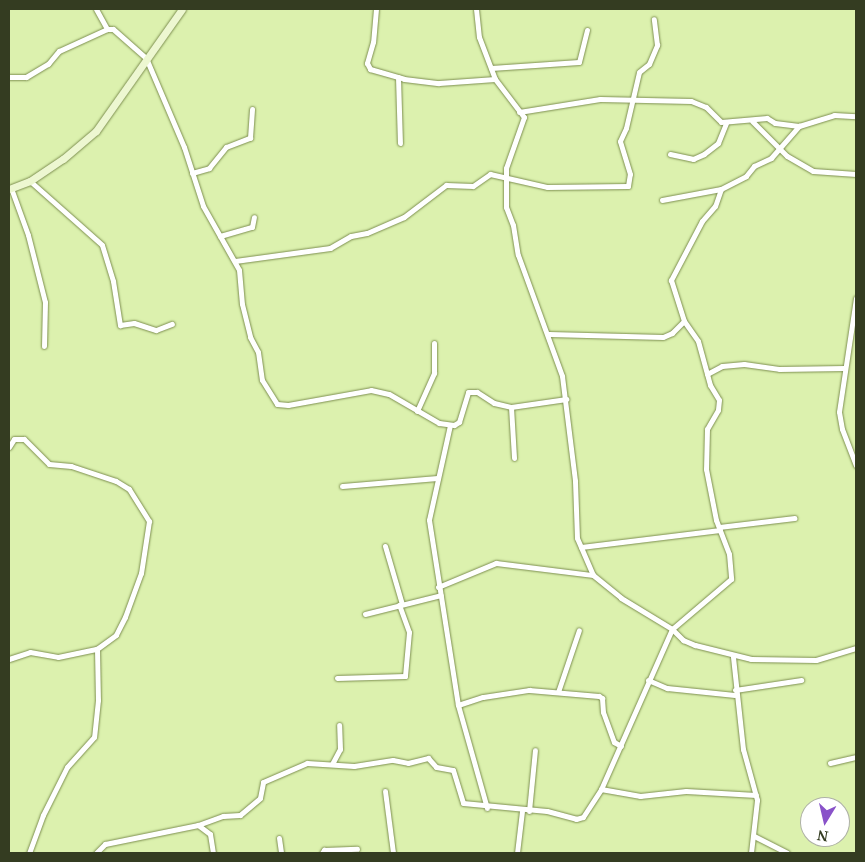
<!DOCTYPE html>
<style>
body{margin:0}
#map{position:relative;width:865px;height:862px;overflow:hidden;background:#dcf1ae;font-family:"Noto Serif",serif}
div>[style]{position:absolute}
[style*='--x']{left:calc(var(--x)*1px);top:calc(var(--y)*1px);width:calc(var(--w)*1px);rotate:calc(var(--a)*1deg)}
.roads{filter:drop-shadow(0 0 1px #7d8f50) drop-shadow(0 0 1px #7d8f50)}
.street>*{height:5px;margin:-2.5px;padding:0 2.5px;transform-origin:2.5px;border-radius:2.5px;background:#fff}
.secondary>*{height:7px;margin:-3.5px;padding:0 3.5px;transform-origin:3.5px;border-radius:3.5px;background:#edf7d1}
span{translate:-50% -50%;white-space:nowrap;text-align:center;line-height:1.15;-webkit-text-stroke:5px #fff;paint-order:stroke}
.frame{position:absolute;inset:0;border:10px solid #343c21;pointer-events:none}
.north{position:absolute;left:800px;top:797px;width:50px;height:50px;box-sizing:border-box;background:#fff;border:1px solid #aeb1a6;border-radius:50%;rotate:189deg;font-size:14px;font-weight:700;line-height:20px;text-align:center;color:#343c21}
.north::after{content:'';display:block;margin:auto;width:18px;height:22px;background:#8952c9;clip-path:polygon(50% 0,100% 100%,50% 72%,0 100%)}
</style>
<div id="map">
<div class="roads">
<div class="street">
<div style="--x:96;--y:9;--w:23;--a:61"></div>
<div style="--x:376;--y:9;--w:33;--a:95"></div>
<div style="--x:373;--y:42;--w:22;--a:106"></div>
<div style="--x:367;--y:63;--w:7;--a:63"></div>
<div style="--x:370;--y:69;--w:35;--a:16"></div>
<div style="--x:404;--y:79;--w:35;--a:7"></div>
<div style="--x:439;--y:83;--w:56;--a:-4.1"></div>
<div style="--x:476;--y:9;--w:28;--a:84"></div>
<div style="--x:479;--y:37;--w:45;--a:69.1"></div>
<div style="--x:495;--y:79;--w:48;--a:52.7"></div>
<div style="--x:524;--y:117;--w:54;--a:109.4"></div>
<div style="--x:506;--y:168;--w:39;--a:90"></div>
<div style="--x:506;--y:207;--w:19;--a:69"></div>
<div style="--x:513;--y:225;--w:30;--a:81"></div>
<div style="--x:518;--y:255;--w:129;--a:70"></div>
<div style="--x:562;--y:376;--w:106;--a:82.9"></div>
<div style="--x:575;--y:481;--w:57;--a:88"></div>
<div style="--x:577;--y:538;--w:40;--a:66.6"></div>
<div style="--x:593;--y:575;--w:36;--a:39"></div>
<div style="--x:621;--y:598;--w:60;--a:31.3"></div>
<div style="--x:672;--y:629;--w:175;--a:113.9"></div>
<div style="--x:491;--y:68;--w:88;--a:-3.9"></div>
<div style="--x:579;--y:62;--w:33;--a:-76"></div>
<div style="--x:9;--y:77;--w:17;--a:0"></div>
<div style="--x:26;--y:77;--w:26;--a:-31"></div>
<div style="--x:48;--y:64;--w:17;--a:-50"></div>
<div style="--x:59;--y:51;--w:53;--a:-24.6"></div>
<div style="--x:107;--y:29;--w:6;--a:0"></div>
<div style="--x:113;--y:29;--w:44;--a:41.3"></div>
<div style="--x:146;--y:58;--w:97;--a:66.9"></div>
<div style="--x:184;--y:147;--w:62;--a:72.1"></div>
<div style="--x:203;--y:206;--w:73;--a:60.6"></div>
<div style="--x:239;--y:270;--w:34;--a:85"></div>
<div style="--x:242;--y:304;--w:34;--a:76"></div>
<div style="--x:250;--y:337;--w:17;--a:62"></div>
<div style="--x:258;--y:352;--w:28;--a:82"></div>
<div style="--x:262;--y:380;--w:28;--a:58"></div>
<div style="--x:277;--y:404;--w:11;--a:5"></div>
<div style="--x:288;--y:405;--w:84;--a:-10.2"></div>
<div style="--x:371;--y:390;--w:18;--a:13"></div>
<div style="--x:389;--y:394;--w:58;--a:30.1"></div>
<div style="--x:439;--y:423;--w:15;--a:8"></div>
<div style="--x:454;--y:425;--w:6;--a:-31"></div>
<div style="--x:459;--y:422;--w:31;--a:-73"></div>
<div style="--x:468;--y:392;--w:9;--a:0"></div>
<div style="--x:477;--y:392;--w:20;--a:33"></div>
<div style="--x:494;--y:403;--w:17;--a:13"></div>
<div style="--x:511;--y:407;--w:56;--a:-8.3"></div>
<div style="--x:398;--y:77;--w:66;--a:88.3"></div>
<div style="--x:519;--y:112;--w:82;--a:-9.1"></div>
<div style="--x:600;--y:99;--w:91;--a:1.3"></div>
<div style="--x:691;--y:101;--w:16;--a:22"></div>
<div style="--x:706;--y:107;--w:21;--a:45"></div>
<div style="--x:721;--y:122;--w:46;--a:-5"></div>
<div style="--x:767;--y:118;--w:9;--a:32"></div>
<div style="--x:775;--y:123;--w:24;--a:7"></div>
<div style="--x:752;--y:121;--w:49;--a:45"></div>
<div style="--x:787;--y:156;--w:30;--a:30"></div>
<div style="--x:813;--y:171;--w:43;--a:4"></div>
<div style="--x:670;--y:154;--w:24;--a:12"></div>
<div style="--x:693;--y:159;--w:12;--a:-24"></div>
<div style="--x:704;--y:154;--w:18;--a:-38"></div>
<div style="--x:718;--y:143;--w:22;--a:-68"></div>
<div style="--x:192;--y:173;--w:18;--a:-16"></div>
<div style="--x:209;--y:168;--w:27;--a:-51"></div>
<div style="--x:226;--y:147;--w:26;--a:-21"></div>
<div style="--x:250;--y:138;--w:29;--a:-86"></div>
<div style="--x:30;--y:181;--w:96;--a:41.6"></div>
<div style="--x:102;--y:245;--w:38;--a:73"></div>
<div style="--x:113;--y:281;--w:45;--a:81"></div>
<div style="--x:120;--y:325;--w:14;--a:-8"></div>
<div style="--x:134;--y:323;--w:23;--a:18"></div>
<div style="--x:156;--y:330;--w:17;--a:-21"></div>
<div style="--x:11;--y:188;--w:50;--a:70.1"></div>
<div style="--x:28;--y:235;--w:69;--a:75.8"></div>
<div style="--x:45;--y:302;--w:44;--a:91.3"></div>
<div style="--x:721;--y:189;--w:18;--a:109"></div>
<div style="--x:715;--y:206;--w:20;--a:131"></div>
<div style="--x:702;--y:221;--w:67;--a:117.7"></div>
<div style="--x:671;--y:280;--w:43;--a:72.4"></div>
<div style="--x:684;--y:321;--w:24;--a:55"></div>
<div style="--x:698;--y:341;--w:46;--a:74.7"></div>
<div style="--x:710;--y:385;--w:17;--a:59"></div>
<div style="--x:719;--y:400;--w:10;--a:96"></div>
<div style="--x:718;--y:410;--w:22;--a:120"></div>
<div style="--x:707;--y:429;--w:40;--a:91.4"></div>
<div style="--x:706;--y:469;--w:52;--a:78.9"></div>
<div style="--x:716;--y:520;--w:36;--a:69"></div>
<div style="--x:729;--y:554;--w:25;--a:85"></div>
<div style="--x:731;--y:579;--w:77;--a:139.7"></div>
<div style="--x:672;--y:629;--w:16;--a:45"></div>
<div style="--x:683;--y:640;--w:13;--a:23"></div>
<div style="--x:695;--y:645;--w:58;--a:14"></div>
<div style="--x:751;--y:659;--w:65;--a:0.9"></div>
<div style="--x:816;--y:660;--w:42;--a:-16.7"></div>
<div style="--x:662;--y:200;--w:60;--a:-10.6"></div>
<div style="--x:721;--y:189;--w:28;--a:-27"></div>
<div style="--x:746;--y:176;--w:13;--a:-51"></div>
<div style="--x:754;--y:166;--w:19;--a:-25"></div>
<div style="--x:771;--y:158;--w:43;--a:-48.8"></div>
<div style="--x:799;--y:126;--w:37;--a:-17"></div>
<div style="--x:834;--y:115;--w:22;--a:3"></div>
<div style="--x:220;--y:236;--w:33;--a:-16"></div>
<div style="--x:252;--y:227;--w:10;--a:-79"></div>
<div style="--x:235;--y:261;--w:96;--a:-7.8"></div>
<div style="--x:330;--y:248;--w:24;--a:-30"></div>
<div style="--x:351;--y:236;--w:16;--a:-11"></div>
<div style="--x:367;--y:233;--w:40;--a:-23.4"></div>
<div style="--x:404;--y:217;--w:53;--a:-37.3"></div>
<div style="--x:446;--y:185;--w:27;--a:2"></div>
<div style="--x:473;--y:186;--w:21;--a:-35"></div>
<div style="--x:490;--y:174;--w:58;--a:12.8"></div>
<div style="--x:547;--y:187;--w:81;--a:-0.7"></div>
<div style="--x:628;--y:186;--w:12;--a:-81"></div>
<div style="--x:630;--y:174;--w:34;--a:-107"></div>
<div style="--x:620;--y:141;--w:14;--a:-65"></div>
<div style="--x:626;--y:128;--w:57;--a:-76.9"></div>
<div style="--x:639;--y:72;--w:13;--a:-39"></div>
<div style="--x:649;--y:64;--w:21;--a:-67"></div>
<div style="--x:657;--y:45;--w:26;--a:-97"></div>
<div style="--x:856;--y:298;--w:115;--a:98.5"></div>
<div style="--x:839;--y:412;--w:17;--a:80"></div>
<div style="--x:842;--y:429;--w:39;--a:69"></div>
<div style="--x:549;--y:334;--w:114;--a:1.5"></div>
<div style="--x:663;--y:337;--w:10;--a:-24"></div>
<div style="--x:672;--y:333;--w:17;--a:-45"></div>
<div style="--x:707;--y:374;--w:17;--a:-28"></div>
<div style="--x:722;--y:366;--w:22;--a:-5"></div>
<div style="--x:744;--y:364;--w:35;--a:8"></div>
<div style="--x:779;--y:369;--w:66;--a:-0.9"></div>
<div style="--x:511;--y:407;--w:51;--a:86.6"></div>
<div style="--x:417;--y:411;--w:42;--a:-65.9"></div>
<div style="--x:434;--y:373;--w:30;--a:-90"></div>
<div style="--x:450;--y:425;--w:97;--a:102.5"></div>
<div style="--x:429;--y:520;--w:187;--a:81.1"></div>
<div style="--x:458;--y:705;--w:107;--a:74.3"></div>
<div style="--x:9;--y:447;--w:9;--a:-58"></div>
<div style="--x:14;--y:439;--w:10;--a:0"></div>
<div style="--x:24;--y:439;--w:35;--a:45"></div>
<div style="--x:49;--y:464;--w:22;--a:5"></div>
<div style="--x:71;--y:466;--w:47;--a:18.4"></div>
<div style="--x:116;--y:481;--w:15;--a:32"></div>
<div style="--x:129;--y:489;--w:38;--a:58"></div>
<div style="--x:149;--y:521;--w:53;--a:98.7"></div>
<div style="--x:141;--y:573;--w:47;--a:110"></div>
<div style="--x:125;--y:617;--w:20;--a:117"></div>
<div style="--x:116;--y:635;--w:24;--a:144"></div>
<div style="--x:97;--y:649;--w:51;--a:88.9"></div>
<div style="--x:98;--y:700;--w:37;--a:96"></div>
<div style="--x:94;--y:737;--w:40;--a:132"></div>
<div style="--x:67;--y:767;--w:54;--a:116.6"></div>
<div style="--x:43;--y:815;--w:40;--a:110.2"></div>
<div style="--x:342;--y:486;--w:96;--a:-4.8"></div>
<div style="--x:719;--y:527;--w:76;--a:-6.8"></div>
<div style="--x:385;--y:546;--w:60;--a:73.7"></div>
<div style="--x:581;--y:547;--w:140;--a:-7"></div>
<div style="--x:438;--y:587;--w:63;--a:-22.5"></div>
<div style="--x:496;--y:563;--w:98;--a:7.1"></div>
<div style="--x:365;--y:614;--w:78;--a:-14"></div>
<div style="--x:733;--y:657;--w:93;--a:83.8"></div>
<div style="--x:743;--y:749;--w:53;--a:74.6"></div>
<div style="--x:757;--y:800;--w:53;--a:96.5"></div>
<div style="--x:9;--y:659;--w:22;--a:-18"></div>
<div style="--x:30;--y:652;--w:28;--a:10"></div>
<div style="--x:58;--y:657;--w:40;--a:-12"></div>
<div style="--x:337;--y:678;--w:68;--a:-1.7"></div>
<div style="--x:405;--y:676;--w:44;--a:-84.8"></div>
<div style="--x:409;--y:632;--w:29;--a:-110"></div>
<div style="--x:648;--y:680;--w:21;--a:23"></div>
<div style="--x:667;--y:688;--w:68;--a:5.9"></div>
<div style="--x:735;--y:690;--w:67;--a:-8.6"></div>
<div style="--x:558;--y:692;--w:65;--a:-71.3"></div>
<div style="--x:458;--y:705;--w:26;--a:-18"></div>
<div style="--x:483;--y:697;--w:47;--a:-8.7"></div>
<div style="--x:529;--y:690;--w:70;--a:4.9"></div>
<div style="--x:599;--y:696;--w:4;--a:34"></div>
<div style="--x:602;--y:698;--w:14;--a:86"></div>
<div style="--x:603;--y:712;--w:32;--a:70"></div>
<div style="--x:614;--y:742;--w:8;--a:30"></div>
<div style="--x:830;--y:763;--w:27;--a:-13"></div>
<div style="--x:332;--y:764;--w:17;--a:-62"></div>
<div style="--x:340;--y:749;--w:24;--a:-92"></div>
<div style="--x:385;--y:791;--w:63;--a:82.6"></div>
<div style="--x:529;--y:811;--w:61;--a:-84.4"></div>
<div style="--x:198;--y:825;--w:15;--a:37"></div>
<div style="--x:210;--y:834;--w:19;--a:81"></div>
<div style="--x:754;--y:836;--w:37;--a:27"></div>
<div style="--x:279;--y:838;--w:15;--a:82"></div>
<div style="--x:96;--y:853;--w:13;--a:-45"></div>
<div style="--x:105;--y:844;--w:95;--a:-11.5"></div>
<div style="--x:198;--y:825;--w:27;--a:-20"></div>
<div style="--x:223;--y:816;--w:17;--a:-3"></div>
<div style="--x:240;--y:815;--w:26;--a:-40"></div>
<div style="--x:260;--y:798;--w:16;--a:-79"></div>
<div style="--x:263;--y:782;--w:48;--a:-23.4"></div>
<div style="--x:307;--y:763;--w:47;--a:3.7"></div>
<div style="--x:354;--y:766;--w:39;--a:-9"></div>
<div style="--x:393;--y:760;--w:15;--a:11"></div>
<div style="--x:408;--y:763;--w:21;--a:-14"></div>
<div style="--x:428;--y:758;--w:12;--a:48"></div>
<div style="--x:436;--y:767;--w:17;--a:10"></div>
<div style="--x:453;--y:770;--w:34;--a:73"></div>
<div style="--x:463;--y:803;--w:84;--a:5.4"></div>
<div style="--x:547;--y:811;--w:30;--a:15"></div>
<div style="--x:576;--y:819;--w:7;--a:-16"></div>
<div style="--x:583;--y:817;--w:33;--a:-57"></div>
<div style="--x:601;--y:789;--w:40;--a:10"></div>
<div style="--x:640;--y:796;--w:46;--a:-6.2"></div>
<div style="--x:686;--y:791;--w:70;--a:3.3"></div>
<div style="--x:322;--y:853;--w:4;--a:-56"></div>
<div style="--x:324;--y:850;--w:33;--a:-2"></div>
<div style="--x:517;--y:853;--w:42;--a:-83.2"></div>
</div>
<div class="secondary">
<div style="--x:9;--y:189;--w:22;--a:-21"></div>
<div style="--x:30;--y:181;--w:40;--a:-34"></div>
<div style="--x:63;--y:159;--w:43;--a:-40.3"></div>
<div style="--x:96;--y:131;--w:149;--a:-54.8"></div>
</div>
</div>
<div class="frame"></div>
<div class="north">N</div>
</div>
